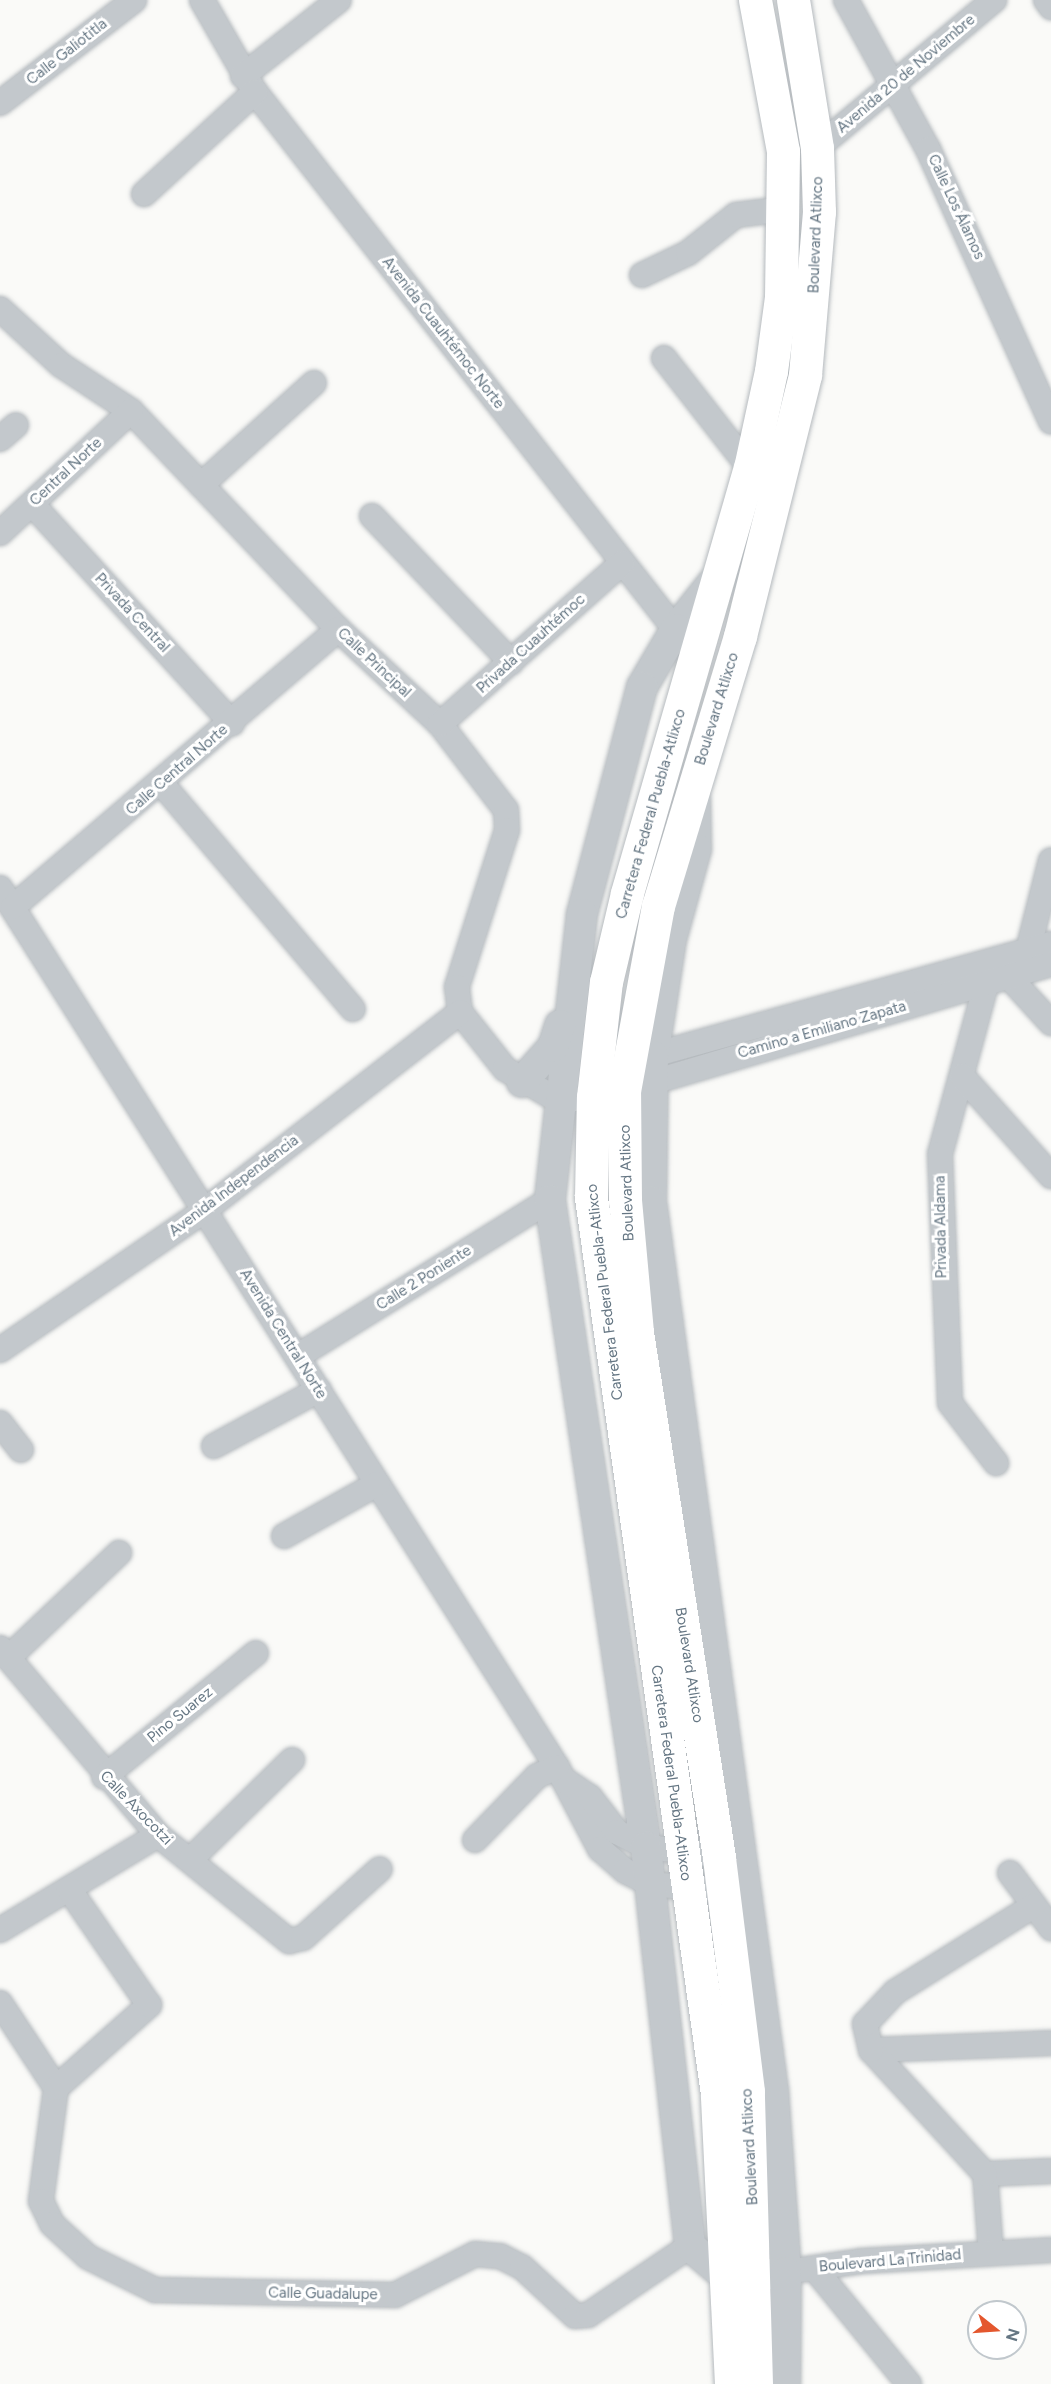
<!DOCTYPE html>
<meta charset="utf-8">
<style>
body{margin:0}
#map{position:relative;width:1051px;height:2384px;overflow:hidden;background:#fafaf8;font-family:Figtree,sans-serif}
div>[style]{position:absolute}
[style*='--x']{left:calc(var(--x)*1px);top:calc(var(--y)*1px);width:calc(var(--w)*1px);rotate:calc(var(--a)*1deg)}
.roads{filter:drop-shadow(0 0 2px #b5babe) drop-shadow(0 0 2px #b5babe)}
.minor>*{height:24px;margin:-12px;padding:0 12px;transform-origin:12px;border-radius:12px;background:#c3c8cc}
.tertiary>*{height:30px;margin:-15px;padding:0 15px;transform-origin:15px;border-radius:15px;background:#c3c8cc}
.primary>*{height:33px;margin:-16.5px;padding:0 16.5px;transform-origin:16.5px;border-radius:16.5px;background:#fff}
span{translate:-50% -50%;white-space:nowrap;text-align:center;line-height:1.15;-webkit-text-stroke:6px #fff;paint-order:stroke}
.street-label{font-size:15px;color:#657683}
.north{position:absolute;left:967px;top:2300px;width:60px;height:60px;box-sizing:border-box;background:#fff;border:2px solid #c1c8cd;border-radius:50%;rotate:107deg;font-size:16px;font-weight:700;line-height:24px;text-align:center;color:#657683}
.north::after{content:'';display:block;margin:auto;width:21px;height:27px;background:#e4572e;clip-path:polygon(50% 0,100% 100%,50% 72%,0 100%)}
</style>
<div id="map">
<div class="roads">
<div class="minor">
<div style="--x:202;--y:0;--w:106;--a:60.1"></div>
<div style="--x:255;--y:92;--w:698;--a:51.98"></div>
<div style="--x:846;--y:0;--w:170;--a:61.2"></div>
<div style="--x:928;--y:149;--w:299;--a:65.7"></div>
<div style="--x:1046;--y:0;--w:9;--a:54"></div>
<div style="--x:243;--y:76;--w:122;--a:-38.4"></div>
<div style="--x:0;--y:103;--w:169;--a:-37.5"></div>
<div style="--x:817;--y:148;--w:231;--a:-39.9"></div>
<div style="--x:144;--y:194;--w:151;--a:-42.6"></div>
<div style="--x:642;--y:275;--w:51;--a:-25.6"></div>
<div style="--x:688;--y:253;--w:61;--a:-38.4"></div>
<div style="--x:736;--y:215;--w:49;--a:-7"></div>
<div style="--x:0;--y:309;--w:83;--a:42.6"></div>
<div style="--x:61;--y:365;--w:84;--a:33.3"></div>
<div style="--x:131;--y:411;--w:301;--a:46.5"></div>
<div style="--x:338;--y:629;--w:139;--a:43"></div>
<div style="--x:440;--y:724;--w:108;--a:52.5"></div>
<div style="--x:506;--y:810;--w:20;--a:87"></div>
<div style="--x:507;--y:830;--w:165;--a:107.7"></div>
<div style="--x:457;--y:987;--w:25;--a:83"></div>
<div style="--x:460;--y:1012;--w:73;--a:51.7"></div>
<div style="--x:505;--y:1069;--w:63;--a:30.7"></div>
<div style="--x:559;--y:1101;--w:17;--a:-7"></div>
<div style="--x:664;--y:358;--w:140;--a:52"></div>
<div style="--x:0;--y:439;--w:21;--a:-41"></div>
<div style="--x:201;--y:485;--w:152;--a:-42.1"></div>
<div style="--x:32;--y:504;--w:297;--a:47.6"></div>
<div style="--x:372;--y:516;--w:202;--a:46.4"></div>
<div style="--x:0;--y:533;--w:179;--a:-43"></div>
<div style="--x:440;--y:724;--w:243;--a:-41.5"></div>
<div style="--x:162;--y:784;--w:295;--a:49.7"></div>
<div style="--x:0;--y:888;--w:1041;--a:57.64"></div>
<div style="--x:557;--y:1767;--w:93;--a:62.3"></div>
<div style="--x:600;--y:1849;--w:33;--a:41"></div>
<div style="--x:625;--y:1871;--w:29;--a:27"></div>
<div style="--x:651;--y:1884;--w:53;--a:5.4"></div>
<div style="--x:13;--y:907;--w:428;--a:-40.5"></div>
<div style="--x:1025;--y:962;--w:105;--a:-75.7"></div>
<div style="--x:1008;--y:976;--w:64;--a:47.5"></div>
<div style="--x:987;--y:981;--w:179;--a:105.2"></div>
<div style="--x:940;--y:1154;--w:249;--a:87.7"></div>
<div style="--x:950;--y:1403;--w:76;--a:52.5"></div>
<div style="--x:639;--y:1059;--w:428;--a:-15.6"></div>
<div style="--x:962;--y:1076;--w:134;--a:48.3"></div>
<div style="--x:636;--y:1087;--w:433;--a:-16.5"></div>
<div style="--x:0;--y:1350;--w:248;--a:-34.3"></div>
<div style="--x:205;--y:1210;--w:323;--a:-37.8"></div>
<div style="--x:298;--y:1356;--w:296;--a:-31.8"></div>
<div style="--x:0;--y:1423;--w:34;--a:52"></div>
<div style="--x:214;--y:1446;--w:119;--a:-28.1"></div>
<div style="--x:284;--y:1536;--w:107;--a:-29.2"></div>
<div style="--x:0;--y:1648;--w:245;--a:49.8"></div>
<div style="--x:158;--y:1835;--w:169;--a:39"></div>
<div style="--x:289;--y:1941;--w:14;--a:-12"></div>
<div style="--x:303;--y:1938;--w:103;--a:-41.9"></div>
<div style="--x:8;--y:1658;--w:153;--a:-43.4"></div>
<div style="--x:104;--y:1777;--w:196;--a:-39.2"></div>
<div style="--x:566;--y:1781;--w:29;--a:34"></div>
<div style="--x:590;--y:1797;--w:44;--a:52.4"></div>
<div style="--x:617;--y:1832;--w:33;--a:27"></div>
<div style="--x:646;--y:1847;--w:90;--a:6.4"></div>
<div style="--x:475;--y:1840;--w:89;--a:-45.9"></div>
<div style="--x:537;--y:1776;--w:22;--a:-24"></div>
<div style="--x:190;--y:1860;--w:143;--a:-44.4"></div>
<div style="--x:1010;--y:1873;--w:69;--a:53.3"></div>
<div style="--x:0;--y:1930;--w:184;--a:-31"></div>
<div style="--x:0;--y:2003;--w:102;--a:56.6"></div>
<div style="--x:56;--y:2088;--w:114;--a:97.6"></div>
<div style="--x:41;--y:2201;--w:25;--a:64"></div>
<div style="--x:52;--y:2224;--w:49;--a:42.5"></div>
<div style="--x:88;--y:2257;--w:75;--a:26.2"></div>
<div style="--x:155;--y:2290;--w:240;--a:1.2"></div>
<div style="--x:395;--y:2295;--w:90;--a:-27.1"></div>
<div style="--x:475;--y:2254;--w:25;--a:5"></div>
<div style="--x:500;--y:2256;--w:25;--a:27"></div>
<div style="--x:522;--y:2267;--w:72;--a:42.8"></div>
<div style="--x:575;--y:2316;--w:13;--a:-4"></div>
<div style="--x:588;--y:2315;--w:123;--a:-34.1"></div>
<div style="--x:871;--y:2050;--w:180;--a:-2.2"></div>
<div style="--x:56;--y:2088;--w:125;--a:-41.7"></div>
<div style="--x:149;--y:2005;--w:141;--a:-124.6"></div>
<div style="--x:985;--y:2174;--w:66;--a:-2.6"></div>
<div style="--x:991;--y:2253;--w:79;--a:-94.3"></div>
<div style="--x:985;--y:2174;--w:168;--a:-132.6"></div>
<div style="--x:871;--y:2050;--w:27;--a:-103"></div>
<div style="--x:865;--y:2024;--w:44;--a:-46.8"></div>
<div style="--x:895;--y:1992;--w:163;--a:-31.9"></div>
<div style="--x:814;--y:2268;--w:150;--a:50.7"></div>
<div style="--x:786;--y:2272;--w:76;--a:-8.3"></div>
<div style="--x:861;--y:2261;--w:190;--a:-3.3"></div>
</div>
<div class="tertiary">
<div style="--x:718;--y:576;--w:68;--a:128.4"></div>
<div style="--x:676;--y:629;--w:67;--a:120.4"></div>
<div style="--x:642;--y:687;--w:235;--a:104.8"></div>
<div style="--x:582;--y:914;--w:288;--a:96.4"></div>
<div style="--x:550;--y:1200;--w:654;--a:81.56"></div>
<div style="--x:646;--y:1847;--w:401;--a:83.7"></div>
<div style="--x:690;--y:2246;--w:51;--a:40.2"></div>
<div style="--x:729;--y:2279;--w:57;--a:-7"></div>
<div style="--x:695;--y:798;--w:51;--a:88.9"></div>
<div style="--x:696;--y:849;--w:93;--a:105.5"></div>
<div style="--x:671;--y:939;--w:118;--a:98.7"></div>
<div style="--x:653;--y:1056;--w:145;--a:90.8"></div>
<div style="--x:651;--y:1201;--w:898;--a:82.19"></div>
<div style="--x:773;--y:2091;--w:181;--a:85.9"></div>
<div style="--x:786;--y:2272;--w:112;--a:90.5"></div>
<div style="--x:522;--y:1082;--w:47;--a:-48.5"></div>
<div style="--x:553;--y:1047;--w:23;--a:-72"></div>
</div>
<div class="primary">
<div style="--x:731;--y:2384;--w:290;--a:-92.8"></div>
<div style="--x:717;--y:2094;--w:906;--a:-98"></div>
<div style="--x:591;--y:1197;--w:100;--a:-88.9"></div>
<div style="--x:593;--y:1097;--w:116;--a:-83.6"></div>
<div style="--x:606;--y:982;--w:91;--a:-76.7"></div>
<div style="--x:627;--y:893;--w:442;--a:-73.9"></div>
<div style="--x:750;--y:468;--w:99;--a:-77.8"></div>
<div style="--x:771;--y:371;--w:75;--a:-82.3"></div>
<div style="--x:781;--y:297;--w:146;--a:-89.2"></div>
<div style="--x:783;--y:151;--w:154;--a:-100.5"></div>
<div style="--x:756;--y:2384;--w:293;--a:-91.6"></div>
<div style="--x:748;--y:2091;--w:236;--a:-97.1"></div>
<div style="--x:719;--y:1857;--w:531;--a:-98.88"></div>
<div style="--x:637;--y:1332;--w:133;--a:-95.2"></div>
<div style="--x:625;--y:1200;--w:109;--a:-90.5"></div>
<div style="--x:624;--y:1091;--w:188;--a:-79.6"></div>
<div style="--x:658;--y:906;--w:282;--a:-73.1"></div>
<div style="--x:740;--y:636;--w:269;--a:-76"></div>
<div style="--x:805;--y:375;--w:164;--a:-85.1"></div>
<div style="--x:819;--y:212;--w:64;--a:-91.8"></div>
<div style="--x:817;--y:148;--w:150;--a:-99.2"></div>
</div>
</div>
<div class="street-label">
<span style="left:67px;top:52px;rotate:-38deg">Calle Galiotitla</span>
<span style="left:906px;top:74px;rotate:-40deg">Avenida 20 de Noviembre</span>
<span style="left:956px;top:207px;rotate:65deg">Calle Los Álamos</span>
<span style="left:816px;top:235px;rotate:-88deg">Boulevard Atlixco</span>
<span style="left:443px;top:333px;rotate:52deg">Avenida Cuauhtémoc Norte</span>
<span style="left:66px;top:472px;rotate:-43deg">Central Norte</span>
<span style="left:132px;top:613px;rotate:47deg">Privada Central</span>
<span style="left:531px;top:644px;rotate:-42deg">Privada Cuauhtémoc</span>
<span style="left:374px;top:663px;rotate:43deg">Calle Principal</span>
<span style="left:717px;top:709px;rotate:-73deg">Boulevard Atlixco</span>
<span style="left:177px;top:770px;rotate:-41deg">Calle Central Norte</span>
<span style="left:651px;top:814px;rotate:-74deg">Carretera Federal Puebla-Atlixco</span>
<span style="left:822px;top:1030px;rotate:-16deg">Camino a Emiliano Zapata</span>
<span style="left:627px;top:1183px;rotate:-92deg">Boulevard Atlixco</span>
<span style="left:234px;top:1186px;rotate:-37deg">Avenida Independencia</span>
<span style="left:941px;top:1227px;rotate:-91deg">Privada Aldama</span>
<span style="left:424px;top:1278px;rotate:-32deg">Calle 2 Poniente</span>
<span style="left:605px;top:1292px;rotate:-97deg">Carretera Federal Puebla-Atlixco</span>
<span style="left:283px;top:1334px;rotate:58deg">Avenida Central Norte</span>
<span style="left:689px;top:1665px;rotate:81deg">Boulevard Atlixco</span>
<span style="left:180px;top:1715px;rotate:-39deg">Pino Suarez</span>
<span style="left:671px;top:1773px;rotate:82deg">Carretera Federal Puebla-Atlixco</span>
<span style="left:136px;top:1808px;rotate:46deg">Calle Axocotzi</span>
<span style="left:750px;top:2147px;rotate:-93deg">Boulevard Atlixco</span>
<span style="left:890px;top:2261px;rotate:-5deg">Boulevard La Trinidad</span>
<span style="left:323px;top:2294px;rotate:1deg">Calle Guadalupe</span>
</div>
<div class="north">N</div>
</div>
